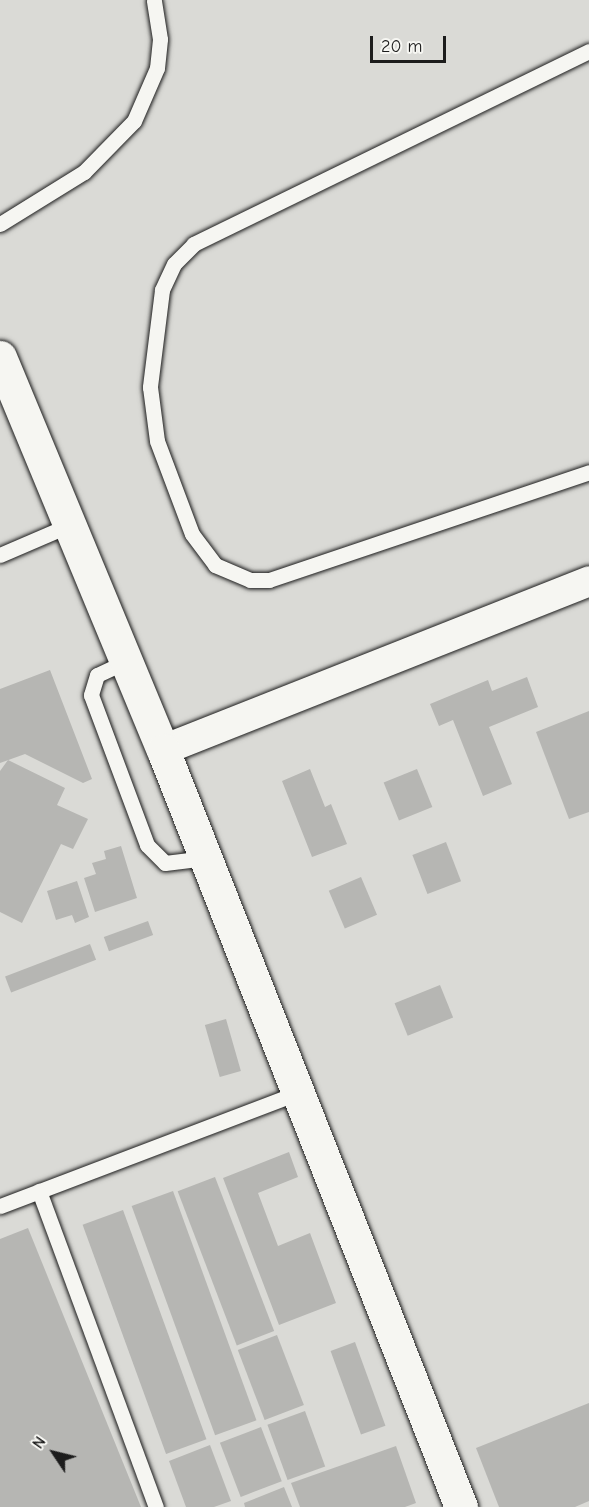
<!DOCTYPE html>
<style>
body{margin:0}
#map{position:relative;width:589px;height:1507px;overflow:hidden;background:#e9e9e5;font-family:"Comic Neue",sans-serif}
div>[style]{position:absolute}
[style*='--x']{left:calc(var(--x)*1px);top:calc(var(--y)*1px);width:calc(var(--w)*1px);rotate:calc(var(--a)*1deg)}
.built>*{inset:0;background:#dadad6;transform-origin:0 0}
.building>*{inset:0;background:#b6b6b3;transform-origin:0 0}
.roads{filter:drop-shadow(0 0 2px #1c1c1c) drop-shadow(0 0 2px #1c1c1c)}
.lane>*{height:15px;margin:-7.5px;padding:0 7.5px;transform-origin:7.5px;border-radius:7.5px;background:#f6f6f2}
.street>*{height:30px;margin:-15px;padding:0 15px;transform-origin:15px;border-radius:15px;background:#f6f6f2}
.secondary>*{height:33px;margin:-16.5px;padding:0 16.5px;transform-origin:16.5px;border-radius:16.5px;background:#f6f6f2}
span{translate:-50% -50%;white-space:nowrap;text-align:center;line-height:1.15;-webkit-text-stroke:4.5px #f6f6f2;paint-order:stroke}
.north{position:absolute;left:24px;top:1423px;width:60px;height:60px;-webkit-text-stroke:4px #f6f6f2;paint-order:stroke;rotate:305deg;font-size:16px;font-weight:700;line-height:24px;text-align:center;color:#1c1c1c}
.north::after{content:'';display:block;margin:auto;width:21px;height:27px;background:#1c1c1c;clip-path:polygon(50% 0,100% 100%,50% 72%,0 100%)}
.scale{position:absolute;left:370px;top:36px;width:76px;height:27px;box-sizing:border-box;border:3px solid #1c1c1c;border-top:0;padding-left:8px;font-size:18px;line-height:21px;white-space:nowrap;color:#1c1c1c;-webkit-text-stroke:4px #f6f6f2;paint-order:stroke}
</style>
<div id="map">
<div class="built">
<div style="left:0;top:0;width:589px;height:1507px"></div>
</div>
<div class="building">
<div style="clip-path:polygon(50px 670px,92px 779px,83px 783px,25px 754px,0 763px,0 689px)"></div>
<div style="clip-path:polygon(527px 677px,538px 707px,489px 727px,512px 784px,483px 796px,453px 720px,439px 726px,430px 704px,488px 680px,492px 691px)"></div>
<div style="clip-path:polygon(589px 711px,589px 812px,569px 819px,536px 732px)"></div>
<div style="clip-path:polygon(8px 760px,65px 788px,57px 805px,88px 819px,73px 849px,61px 844px,22px 923px,0 912px,0 771px)"></div>
<div style="clip-path:polygon(310px 769px,325px 807px,331px 804px,347px 844px,312px 857px,282px 781px)"></div>
<div style="left:417px;top:769px;width:41px;height:36px;rotate:68deg"></div>
<div style="left:446px;top:842px;width:42px;height:36px;rotate:69deg"></div>
<div style="clip-path:polygon(121px 846px,137px 898px,95px 912px,84px 878px,96px 874px,92px 863px,106px 859px,104px 851px)"></div>
<div style="left:361px;top:877px;width:41px;height:35px;rotate:67deg"></div>
<div style="clip-path:polygon(77px 881px,89px 917px,75px 923px,72px 915px,56px 920px,47px 891px)"></div>
<div style="left:148px;top:921px;width:15px;height:47px;rotate:70deg"></div>
<div style="left:90px;top:944px;width:17px;height:91px;rotate:69deg"></div>
<div style="left:440px;top:985px;width:35px;height:49px;rotate:68deg"></div>
<div style="left:226px;top:1019px;width:54px;height:22px;rotate:74deg"></div>
<div style="clip-path:polygon(289px 1152px,298px 1177px,258px 1193px,278px 1246px,310px 1233px,336px 1303px,279px 1325px,223px 1178px)"></div>
<div style="left:215px;top:1177px;width:165px;height:40px;rotate:69deg"></div>
<div style="left:173px;top:1191px;width:244px;height:44px;rotate:70deg"></div>
<div style="left:123px;top:1210px;width:244px;height:43px;rotate:70deg"></div>
<div style="clip-path:polygon(28px 1228px,141px 1507px,0 1507px,0 1239px)"></div>
<div style="left:277px;top:1335px;width:75px;height:42px;rotate:69deg"></div>
<div style="left:355px;top:1342px;width:89px;height:26px;rotate:70deg"></div>
<div style="clip-path:polygon(589px 1403px,589px 1501px,575px 1507px,499px 1507px,476px 1448px)"></div>
<div style="left:305px;top:1411px;width:59px;height:40px;rotate:70deg"></div>
<div style="left:261px;top:1427px;width:58px;height:44px;rotate:69deg"></div>
<div style="clip-path:polygon(210px 1445px,231px 1501px,214px 1507px,186px 1507px,169px 1461px)"></div>
<div style="clip-path:polygon(396px 1446px,416px 1503px,405px 1507px,300px 1507px,291px 1483px)"></div>
<div style="clip-path:polygon(284px 1487px,292px 1507px,245px 1507px,244px 1503px)"></div>
</div>
<div class="roads">
<div class="lane">
<div style="--x:589;--y:51;--w:440;--a:154"></div>
<div style="--x:194;--y:244;--w:28;--a:135"></div>
<div style="--x:174;--y:264;--w:29;--a:115"></div>
<div style="--x:162;--y:290;--w:98;--a:97.1"></div>
<div style="--x:150;--y:387;--w:54;--a:82.6"></div>
<div style="--x:157;--y:441;--w:99;--a:69.4"></div>
<div style="--x:192;--y:534;--w:39;--a:53"></div>
<div style="--x:215;--y:565;--w:38;--a:23"></div>
<div style="--x:250;--y:580;--w:19;--a:0"></div>
<div style="--x:269;--y:580;--w:338;--a:-18.6"></div>
<div style="--x:0;--y:224;--w:99;--a:-31.8"></div>
<div style="--x:84;--y:172;--w:71;--a:-45.6"></div>
<div style="--x:134;--y:121;--w:58;--a:-66.5"></div>
<div style="--x:157;--y:68;--w:29;--a:-84"></div>
<div style="--x:160;--y:39;--w:39;--a:-99"></div>
<div style="--x:0;--y:555;--w:78;--a:-23.3"></div>
<div style="--x:127;--y:661;--w:33;--a:155"></div>
<div style="--x:97;--y:675;--w:21;--a:107"></div>
<div style="--x:91;--y:695;--w:160;--a:69.5"></div>
<div style="--x:147;--y:845;--w:25;--a:45"></div>
<div style="--x:165;--y:863;--w:41;--a:-7"></div>
<div style="--x:39;--y:1191;--w:337;--a:69.7"></div>
<div style="--x:0;--y:1206;--w:319;--a:-20.8"></div>
</div>
<div class="street">
<div style="--x:163;--y:750;--w:458;--a:-21.6"></div>
</div>
<div class="secondary">
<div style="--x:0;--y:357;--w:425;--a:67.5"></div>
<div style="--x:163;--y:750;--w:814;--a:68.51"></div>
</div>
</div>
<div class="north">N</div>
<div class="scale">20 m</div>
</div>
